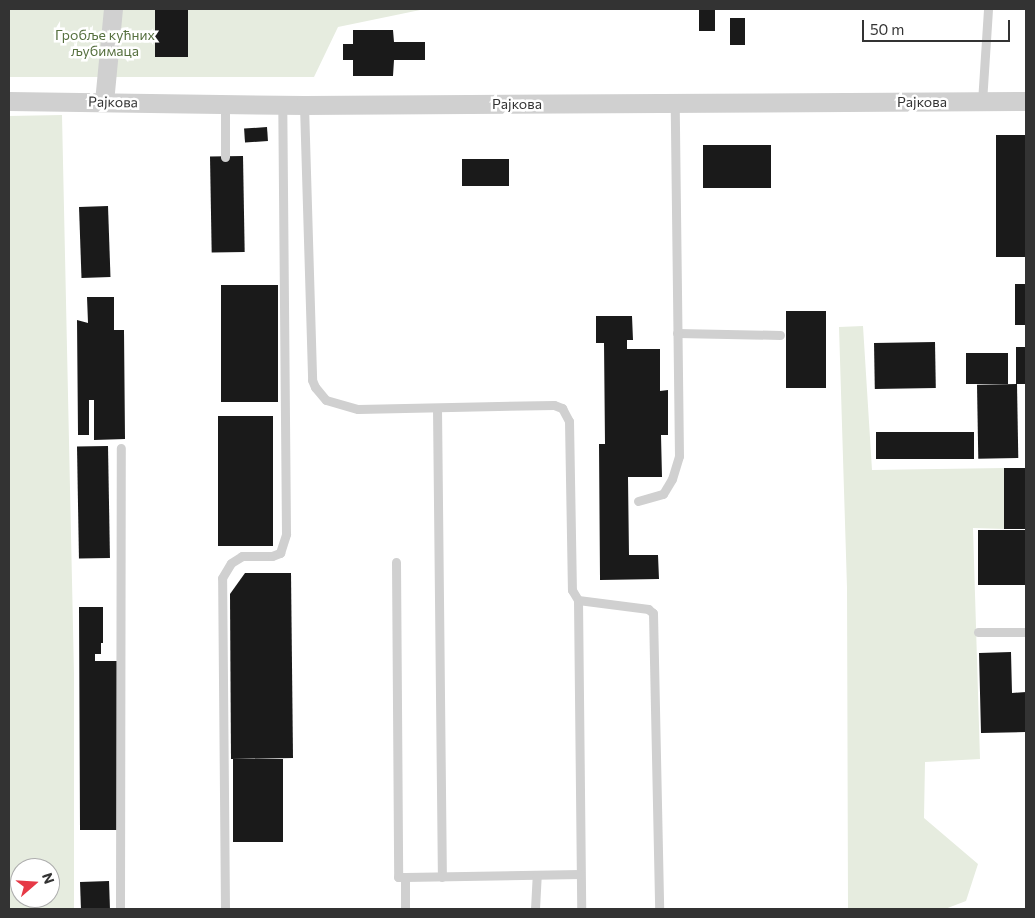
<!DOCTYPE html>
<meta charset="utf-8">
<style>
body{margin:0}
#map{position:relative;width:1035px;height:918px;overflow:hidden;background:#fff;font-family:Commissioner,sans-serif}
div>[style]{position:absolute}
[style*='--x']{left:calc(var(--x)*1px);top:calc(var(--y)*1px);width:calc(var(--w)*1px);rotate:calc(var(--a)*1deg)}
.green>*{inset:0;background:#e6ecdf}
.building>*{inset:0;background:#1a1a1a;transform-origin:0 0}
.path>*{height:3px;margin-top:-1.5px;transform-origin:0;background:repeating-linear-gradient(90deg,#cdcdcd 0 2.5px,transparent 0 5px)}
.service>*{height:9px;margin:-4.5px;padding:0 4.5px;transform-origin:4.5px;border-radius:4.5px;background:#d0d0d0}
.minor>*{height:19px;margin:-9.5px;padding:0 9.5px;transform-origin:9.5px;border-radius:9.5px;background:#d0d0d0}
span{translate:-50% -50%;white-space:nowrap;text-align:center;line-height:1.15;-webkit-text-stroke:5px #fff;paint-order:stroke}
.park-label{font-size:14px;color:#56703f}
.street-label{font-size:14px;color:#333}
.frame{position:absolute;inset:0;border:10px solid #333;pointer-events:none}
.north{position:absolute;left:10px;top:858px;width:50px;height:50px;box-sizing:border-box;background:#fff;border:1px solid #adadad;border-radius:50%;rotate:71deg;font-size:14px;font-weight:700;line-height:20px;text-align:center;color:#333}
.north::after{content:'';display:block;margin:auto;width:18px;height:22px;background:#e63946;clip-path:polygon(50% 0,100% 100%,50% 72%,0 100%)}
.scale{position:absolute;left:862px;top:20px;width:148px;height:22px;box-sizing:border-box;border:2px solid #333;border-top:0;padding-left:6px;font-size:15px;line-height:18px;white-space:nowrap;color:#333;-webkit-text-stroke:4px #fff;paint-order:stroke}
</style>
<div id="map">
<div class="green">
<div style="clip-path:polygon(9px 9px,425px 9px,338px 27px,314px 77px,9px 77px)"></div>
<div style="clip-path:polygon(evenodd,62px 115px,74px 674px,74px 909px,9px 909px,9px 116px,62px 115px,20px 868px,50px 868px,50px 898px,20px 898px,20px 868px)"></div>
<div style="clip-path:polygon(863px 326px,872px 470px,1004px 468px,1005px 529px,973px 528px,980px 759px,925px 762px,924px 818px,978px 864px,966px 901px,945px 909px,848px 909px,847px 588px,839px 327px)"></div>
</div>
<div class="building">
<div style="left:155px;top:9px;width:33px;height:48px"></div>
<div style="left:699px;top:9px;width:16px;height:22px"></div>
<div style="left:730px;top:18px;width:15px;height:27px"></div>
<div style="clip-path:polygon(353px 30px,393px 30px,394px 42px,425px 42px,425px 60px,394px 60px,393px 76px,353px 76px,353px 60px,343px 60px,343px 44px,353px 44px)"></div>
<div style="left:267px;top:127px;width:14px;height:23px;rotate:86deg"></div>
<div style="left:996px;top:135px;width:30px;height:122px"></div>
<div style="left:703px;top:145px;width:68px;height:43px"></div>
<div style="left:243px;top:156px;width:96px;height:33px;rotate:89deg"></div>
<div style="left:462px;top:159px;width:47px;height:27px"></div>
<div style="left:108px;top:206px;width:71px;height:29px;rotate:88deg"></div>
<div style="left:1015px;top:284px;width:11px;height:41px"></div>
<div style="left:221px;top:285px;width:57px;height:117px"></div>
<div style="clip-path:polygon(87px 297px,114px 297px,114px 330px,124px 330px,125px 439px,94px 440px,94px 400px,89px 400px,89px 435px,78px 435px,77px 320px,88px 323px)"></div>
<div style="left:786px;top:311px;width:40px;height:77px"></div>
<div style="clip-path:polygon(596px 316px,632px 316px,633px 340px,627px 340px,627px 349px,660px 349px,660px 391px,668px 390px,668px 435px,661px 435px,662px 477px,628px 477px,629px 555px,658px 555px,659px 579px,600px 580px,599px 444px,605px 444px,604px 343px,596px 343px)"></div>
<div style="left:935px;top:342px;width:46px;height:61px;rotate:89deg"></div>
<div style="left:1016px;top:347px;width:10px;height:37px"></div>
<div style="left:966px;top:353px;width:42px;height:31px"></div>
<div style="left:1017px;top:384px;width:74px;height:40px;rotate:89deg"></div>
<div style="left:273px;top:416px;width:130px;height:55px;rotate:90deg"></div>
<div style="left:974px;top:432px;width:27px;height:98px;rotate:90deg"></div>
<div style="left:108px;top:446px;width:112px;height:31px;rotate:89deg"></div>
<div style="left:1004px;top:468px;width:22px;height:61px"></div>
<div style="left:1026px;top:530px;width:55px;height:48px;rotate:90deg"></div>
<div style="clip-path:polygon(245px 573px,291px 573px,293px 758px,231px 759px,230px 594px)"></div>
<div style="clip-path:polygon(79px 607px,103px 607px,103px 643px,101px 643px,101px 654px,95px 654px,95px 661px,118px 661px,118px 830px,80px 830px)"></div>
<div style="clip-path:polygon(1011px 652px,1012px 693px,1026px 692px,1026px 732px,981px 733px,979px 653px)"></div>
<div style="left:233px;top:759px;width:50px;height:83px"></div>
<div style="left:109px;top:881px;width:28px;height:29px;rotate:88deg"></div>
</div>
<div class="path">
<div style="--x:127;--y:34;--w:25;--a:7"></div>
</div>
<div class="service">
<div style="--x:982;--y:102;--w:93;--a:-86.3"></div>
<div style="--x:225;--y:104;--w:53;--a:90"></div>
<div style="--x:304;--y:105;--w:275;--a:88.3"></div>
<div style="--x:312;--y:380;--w:8;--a:67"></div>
<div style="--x:315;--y:387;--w:17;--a:50"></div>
<div style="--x:326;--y:400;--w:33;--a:16"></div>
<div style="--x:358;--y:409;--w:196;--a:-1.2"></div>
<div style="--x:554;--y:405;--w:9;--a:21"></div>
<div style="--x:562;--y:408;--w:15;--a:62"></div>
<div style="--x:569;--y:421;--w:169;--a:89"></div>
<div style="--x:572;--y:590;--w:12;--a:59"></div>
<div style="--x:578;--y:600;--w:309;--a:89.4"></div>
<div style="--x:677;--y:333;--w:103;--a:1.1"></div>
<div style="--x:437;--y:408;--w:469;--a:89.4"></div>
<div style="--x:638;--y:501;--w:26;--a:-16"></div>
<div style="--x:663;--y:494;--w:17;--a:-59"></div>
<div style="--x:672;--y:479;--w:24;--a:-73"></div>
<div style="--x:679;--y:456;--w:352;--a:-90.7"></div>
<div style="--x:396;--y:562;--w:315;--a:89.6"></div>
<div style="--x:398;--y:877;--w:7;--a:0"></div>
<div style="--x:578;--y:600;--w:71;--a:7.3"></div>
<div style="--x:648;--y:609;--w:6;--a:39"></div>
<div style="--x:653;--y:613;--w:296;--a:88.8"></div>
<div style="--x:978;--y:632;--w:48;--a:0"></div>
<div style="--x:120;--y:909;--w:461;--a:-89.9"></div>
<div style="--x:225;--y:909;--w:331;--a:-90.5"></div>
<div style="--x:222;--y:578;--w:17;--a:-59"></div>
<div style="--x:231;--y:563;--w:13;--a:-32"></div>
<div style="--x:242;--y:556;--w:30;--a:0"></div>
<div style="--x:272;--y:556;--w:9;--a:-21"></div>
<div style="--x:280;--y:553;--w:20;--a:-72"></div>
<div style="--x:286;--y:534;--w:429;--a:-90.5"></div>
<div style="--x:405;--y:909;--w:32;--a:-90"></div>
<div style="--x:405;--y:877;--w:175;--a:-1"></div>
<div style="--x:535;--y:909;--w:34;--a:-87"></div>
</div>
<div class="minor">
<div style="--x:9;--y:101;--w:295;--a:0.8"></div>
<div style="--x:304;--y:105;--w:722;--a:-0.32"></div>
<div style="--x:104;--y:102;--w:93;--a:-84.5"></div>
</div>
<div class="park-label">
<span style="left:105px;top:43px">Гробље кућних<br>љубимаца</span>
</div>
<div class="street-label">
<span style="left:113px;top:102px;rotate:1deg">Рајкова</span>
<span style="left:922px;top:102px">Рајкова</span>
<span style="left:517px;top:104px">Рајкова</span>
</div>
<div class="frame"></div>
<div class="north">N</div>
<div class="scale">50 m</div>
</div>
